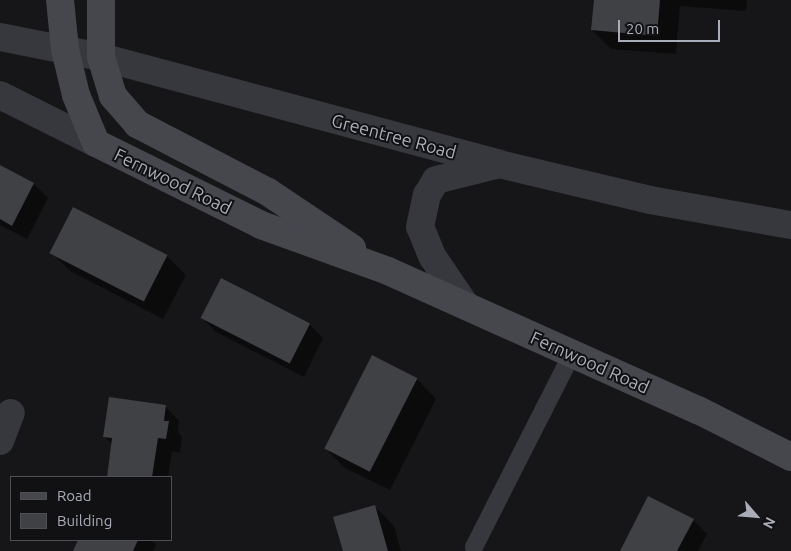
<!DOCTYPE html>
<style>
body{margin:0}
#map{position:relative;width:791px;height:551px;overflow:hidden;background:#161618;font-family:Ubuntu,sans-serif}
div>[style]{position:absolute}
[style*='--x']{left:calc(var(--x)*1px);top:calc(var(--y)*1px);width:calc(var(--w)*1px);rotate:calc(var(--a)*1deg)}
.shadow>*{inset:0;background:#0007}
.building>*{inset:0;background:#404145;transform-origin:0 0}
.service>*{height:18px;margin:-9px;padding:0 9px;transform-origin:9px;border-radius:9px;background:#37383d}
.minor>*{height:28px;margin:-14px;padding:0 14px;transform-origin:14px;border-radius:14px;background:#37383d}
.tertiary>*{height:28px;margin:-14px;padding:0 14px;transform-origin:14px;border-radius:14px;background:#37383d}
.secondary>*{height:28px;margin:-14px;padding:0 14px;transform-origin:14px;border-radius:14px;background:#45474d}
span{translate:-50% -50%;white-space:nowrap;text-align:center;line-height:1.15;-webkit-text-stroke:4px #111113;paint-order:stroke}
.street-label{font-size:18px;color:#a8adb8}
.legend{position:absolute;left:10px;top:476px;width:162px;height:65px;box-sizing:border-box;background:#111113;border:1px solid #4d4f55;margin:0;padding:6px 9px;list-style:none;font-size:15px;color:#a8adb8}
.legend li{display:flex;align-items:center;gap:10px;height:25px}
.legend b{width:25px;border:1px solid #4d4f55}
.north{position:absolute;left:731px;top:491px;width:50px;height:50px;-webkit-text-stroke:4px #111113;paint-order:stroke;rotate:117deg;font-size:14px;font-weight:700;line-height:20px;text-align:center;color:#a8adb8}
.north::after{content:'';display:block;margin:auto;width:18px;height:22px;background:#a8adb8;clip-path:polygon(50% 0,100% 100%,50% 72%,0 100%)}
.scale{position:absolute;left:618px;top:20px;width:102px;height:22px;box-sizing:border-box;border:2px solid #a8adb8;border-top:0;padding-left:6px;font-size:15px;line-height:18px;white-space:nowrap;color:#a8adb8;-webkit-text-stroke:4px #111113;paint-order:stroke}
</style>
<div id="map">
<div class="shadow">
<div style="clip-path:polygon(595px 0,747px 0,746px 11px,680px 6px,676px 54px,611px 49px,592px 30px)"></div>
<div style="clip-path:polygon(0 167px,34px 184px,48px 198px,27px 239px,0 225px)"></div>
<div style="clip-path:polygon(73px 208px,167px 256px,186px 275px,163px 319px,70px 271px,51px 252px)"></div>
<div style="clip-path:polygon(202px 318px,309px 324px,323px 338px,304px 377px,216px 332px)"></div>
<div style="clip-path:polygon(373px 357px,417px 379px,436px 399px,390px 490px,345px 468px,326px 449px)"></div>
<div style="clip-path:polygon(165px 406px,179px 421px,178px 432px,182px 437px,180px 453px,172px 451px,168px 477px,108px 477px,113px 445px,104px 436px)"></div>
<div style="clip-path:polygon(375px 507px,394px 526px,401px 551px,345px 551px)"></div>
<div style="clip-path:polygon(693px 520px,707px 534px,698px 551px,621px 551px)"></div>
<div style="clip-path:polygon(79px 540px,151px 540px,156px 545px,153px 551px,74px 551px)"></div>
</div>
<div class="building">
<div style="clip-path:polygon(594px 0,660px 0,657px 36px,591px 30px)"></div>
<div style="clip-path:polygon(0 165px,34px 183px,12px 226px,0 219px)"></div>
<div style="left:73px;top:207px;width:106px;height:52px;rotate:27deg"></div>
<div style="left:221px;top:278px;width:100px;height:45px;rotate:27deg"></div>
<div style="left:372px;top:355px;width:51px;height:105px;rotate:27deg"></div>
<div style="clip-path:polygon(109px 397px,166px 405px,164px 421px,169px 421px,166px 439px,158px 438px,152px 477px,107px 477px,112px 438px,103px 437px)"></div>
<div style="clip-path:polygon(648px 496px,694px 519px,677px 551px,620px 551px)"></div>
<div style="clip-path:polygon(375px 505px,388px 551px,343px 551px,333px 517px)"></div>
<div style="clip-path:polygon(78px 540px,138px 540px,133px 551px,73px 551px)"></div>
</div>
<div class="service">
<div style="--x:474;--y:547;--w:216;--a:-63.1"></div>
</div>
<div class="minor">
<div style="--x:0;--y:441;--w:30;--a:-69"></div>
</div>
<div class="tertiary">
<div style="--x:0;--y:37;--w:103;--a:11.2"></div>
<div style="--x:101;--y:57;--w:412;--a:15"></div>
<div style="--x:499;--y:164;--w:155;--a:13.4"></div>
<div style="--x:650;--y:200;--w:143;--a:10.1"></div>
<div style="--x:0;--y:95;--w:107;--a:26.6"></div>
<div style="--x:466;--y:306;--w:60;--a:-124.2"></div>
<div style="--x:432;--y:256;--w:31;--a:-112"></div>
<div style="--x:420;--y:227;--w:33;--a:-78"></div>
<div style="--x:427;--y:195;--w:17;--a:-59"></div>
<div style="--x:436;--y:180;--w:62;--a:-14"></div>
</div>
<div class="secondary">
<div style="--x:60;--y:0;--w:49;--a:84.2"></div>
<div style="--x:65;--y:49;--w:47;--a:76.6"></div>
<div style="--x:76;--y:95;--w:52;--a:67.4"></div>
<div style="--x:96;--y:143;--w:184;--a:26.4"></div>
<div style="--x:261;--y:225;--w:135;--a:19.9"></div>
<div style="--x:388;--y:271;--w:340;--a:24.2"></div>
<div style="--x:698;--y:410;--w:104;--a:26.8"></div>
<div style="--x:101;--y:0;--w:57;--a:90"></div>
<div style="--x:101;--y:57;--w:41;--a:72.9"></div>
<div style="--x:113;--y:96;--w:37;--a:49"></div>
<div style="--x:137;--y:124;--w:148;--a:27.4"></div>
<div style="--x:268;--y:192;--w:101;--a:33.7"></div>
</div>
<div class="street-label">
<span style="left:394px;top:136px;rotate:15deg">Greentree Road</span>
<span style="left:173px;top:181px;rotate:26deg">Fernwood Road</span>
<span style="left:590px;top:362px;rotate:24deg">Fernwood Road</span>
</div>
<ul class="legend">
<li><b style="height:6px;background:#45474d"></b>Road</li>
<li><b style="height:14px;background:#404145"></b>Building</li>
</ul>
<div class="north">N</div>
<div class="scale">20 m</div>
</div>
